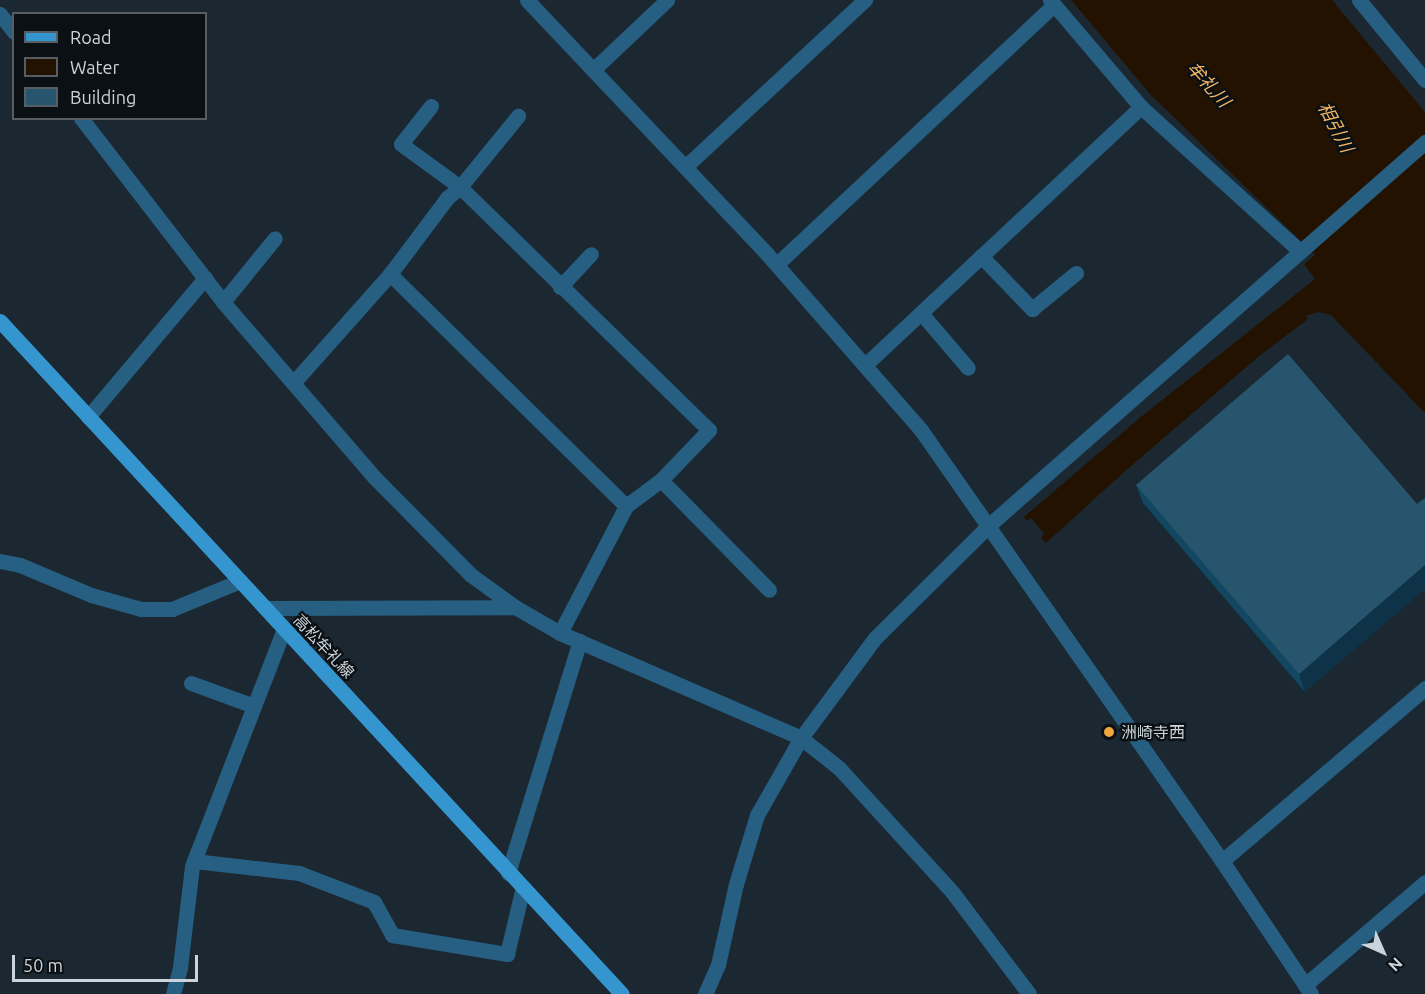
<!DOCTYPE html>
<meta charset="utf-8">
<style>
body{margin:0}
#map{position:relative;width:1425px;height:994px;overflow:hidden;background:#1b2831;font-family:Ubuntu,"Noto Sans JP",sans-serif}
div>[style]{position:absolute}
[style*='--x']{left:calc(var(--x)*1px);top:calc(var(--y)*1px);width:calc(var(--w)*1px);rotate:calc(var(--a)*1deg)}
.water>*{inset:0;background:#241200}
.minor>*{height:15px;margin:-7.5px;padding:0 7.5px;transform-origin:7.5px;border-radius:7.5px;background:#275f83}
.major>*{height:15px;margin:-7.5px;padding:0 7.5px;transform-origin:7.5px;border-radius:7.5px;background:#3595cf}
.wall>*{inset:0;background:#134661}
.shaded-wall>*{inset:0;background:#0e3348}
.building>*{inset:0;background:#27556e}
.dots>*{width:16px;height:16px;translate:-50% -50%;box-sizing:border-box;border:3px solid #0a1014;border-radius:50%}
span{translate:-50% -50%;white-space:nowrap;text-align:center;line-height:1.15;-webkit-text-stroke:4.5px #0a1014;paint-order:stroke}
.street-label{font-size:16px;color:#cbd4da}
.poi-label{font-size:16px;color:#cbd4da}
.left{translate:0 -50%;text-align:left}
.water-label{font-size:18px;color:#f5b765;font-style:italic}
.legend{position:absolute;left:12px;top:12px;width:195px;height:108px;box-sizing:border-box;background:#0a1014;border:2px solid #575e63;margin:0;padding:8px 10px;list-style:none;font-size:18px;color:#cbd4da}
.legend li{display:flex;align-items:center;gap:12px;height:30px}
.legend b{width:30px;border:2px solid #575e63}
.north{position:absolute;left:1353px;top:922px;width:60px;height:60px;-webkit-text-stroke:4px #0a1014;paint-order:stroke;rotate:135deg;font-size:16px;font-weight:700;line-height:24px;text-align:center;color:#cbd4da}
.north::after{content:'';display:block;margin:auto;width:21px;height:27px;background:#cbd4da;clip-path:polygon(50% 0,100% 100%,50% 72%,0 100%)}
.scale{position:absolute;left:12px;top:955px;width:186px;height:27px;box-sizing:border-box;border:3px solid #cbd4da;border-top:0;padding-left:8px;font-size:18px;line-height:21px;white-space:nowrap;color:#cbd4da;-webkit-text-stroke:4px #0a1014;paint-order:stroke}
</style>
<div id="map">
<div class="water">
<div style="clip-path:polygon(1071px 0,1332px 0,1425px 112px,1425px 413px,1331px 315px,1318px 312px,1306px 316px,1308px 319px,1259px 356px,1123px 473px,1046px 543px,1041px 538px,1044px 533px,1031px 518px,1027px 521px,1024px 517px,1142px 416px,1315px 279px,1304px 264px,1315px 255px,1150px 94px)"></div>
</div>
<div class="minor">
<div style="--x:527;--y:0;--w:349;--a:46.6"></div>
<div style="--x:767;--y:254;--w:234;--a:48.8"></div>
<div style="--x:921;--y:430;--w:526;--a:55.07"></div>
<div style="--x:1222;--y:861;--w:160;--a:56.2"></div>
<div style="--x:1050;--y:0;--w:140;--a:49.6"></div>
<div style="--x:1141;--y:107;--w:215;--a:42.2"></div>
<div style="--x:1359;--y:0;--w:104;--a:50.5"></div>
<div style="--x:0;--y:14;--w:23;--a:52"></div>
<div style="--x:593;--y:70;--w:102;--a:-43.4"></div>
<div style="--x:431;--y:106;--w:48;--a:128.3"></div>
<div style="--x:401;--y:144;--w:73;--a:36.1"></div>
<div style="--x:460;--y:187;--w:348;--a:44.3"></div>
<div style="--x:709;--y:430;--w:69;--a:133.8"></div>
<div style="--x:661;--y:480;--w:154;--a:45.5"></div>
<div style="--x:81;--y:118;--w:232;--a:52.3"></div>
<div style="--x:223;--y:302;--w:233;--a:49.2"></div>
<div style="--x:375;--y:478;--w:136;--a:45.3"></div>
<div style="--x:471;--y:575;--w:54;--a:36"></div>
<div style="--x:515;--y:607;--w:52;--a:30"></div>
<div style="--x:560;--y:633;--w:263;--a:23.5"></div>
<div style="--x:801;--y:738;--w:48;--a:38.3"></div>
<div style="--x:839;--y:768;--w:169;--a:47.6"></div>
<div style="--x:953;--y:893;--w:126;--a:53"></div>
<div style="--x:685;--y:167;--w:246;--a:-42.9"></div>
<div style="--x:981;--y:256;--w:74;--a:46.1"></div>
<div style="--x:1032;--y:309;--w:57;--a:-39.3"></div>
<div style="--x:777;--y:264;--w:379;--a:-43.1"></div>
<div style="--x:390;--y:274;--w:331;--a:44.5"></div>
<div style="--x:560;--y:287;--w:45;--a:-46.8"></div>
<div style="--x:223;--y:302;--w:82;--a:-50.9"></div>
<div style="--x:921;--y:313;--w:72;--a:49.5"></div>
<div style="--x:865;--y:365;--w:378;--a:-43.1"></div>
<div style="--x:293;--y:383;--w:146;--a:-48.3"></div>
<div style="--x:390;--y:274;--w:95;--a:-53.1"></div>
<div style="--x:447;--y:198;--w:17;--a:-40"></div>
<div style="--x:460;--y:187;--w:92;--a:-50.8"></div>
<div style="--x:88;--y:417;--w:182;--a:-49.9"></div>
<div style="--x:0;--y:561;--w:20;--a:11"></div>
<div style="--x:20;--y:565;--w:77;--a:22.9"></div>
<div style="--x:91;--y:595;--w:52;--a:15.6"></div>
<div style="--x:141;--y:609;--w:31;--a:0"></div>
<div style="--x:172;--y:609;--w:74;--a:-22.4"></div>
<div style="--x:265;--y:608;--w:250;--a:-0.2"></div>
<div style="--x:560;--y:633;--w:143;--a:-62.5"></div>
<div style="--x:626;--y:506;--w:44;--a:-36.6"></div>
<div style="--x:191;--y:683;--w:67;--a:20.1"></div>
<div style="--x:194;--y:861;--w:106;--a:6.5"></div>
<div style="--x:299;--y:873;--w:80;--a:21.1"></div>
<div style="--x:374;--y:902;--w:38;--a:61"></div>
<div style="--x:392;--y:935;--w:117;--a:9.4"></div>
<div style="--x:507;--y:954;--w:69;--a:-76.6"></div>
<div style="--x:1222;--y:861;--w:267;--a:-40.4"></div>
<div style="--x:508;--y:873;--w:243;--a:-72.8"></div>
<div style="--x:1305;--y:985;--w:158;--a:-40.6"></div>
<div style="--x:173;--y:994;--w:28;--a:-75"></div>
<div style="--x:180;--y:967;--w:102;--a:-83.2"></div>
<div style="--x:192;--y:866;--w:254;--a:-68.8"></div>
<div style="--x:705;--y:994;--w:32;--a:-66"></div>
<div style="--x:718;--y:965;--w:83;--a:-77.5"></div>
<div style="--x:736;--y:884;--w:72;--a:-73.1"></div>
<div style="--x:757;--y:815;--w:89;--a:-60.3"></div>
<div style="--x:801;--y:738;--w:124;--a:-53.5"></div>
<div style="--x:875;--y:638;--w:159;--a:-44.7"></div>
<div style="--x:988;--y:526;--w:582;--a:-41.31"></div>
</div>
<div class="major">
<div style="--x:0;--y:321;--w:916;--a:47.26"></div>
</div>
<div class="wall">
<div style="clip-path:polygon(1136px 485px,1417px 504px,1305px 692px,1143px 503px)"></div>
</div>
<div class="shaded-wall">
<div style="clip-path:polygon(1425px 565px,1425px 589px,1305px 692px,1299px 674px)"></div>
</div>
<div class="building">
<div style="clip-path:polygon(1288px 354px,1417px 504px,1425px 498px,1425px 565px,1299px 674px,1136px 485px)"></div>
</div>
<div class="dots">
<div style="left:1109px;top:732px;background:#efa73d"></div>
</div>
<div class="street-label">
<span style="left:324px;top:646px;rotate:47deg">高松牟礼線</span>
</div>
<div class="poi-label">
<span class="left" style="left:1121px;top:732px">洲崎寺西</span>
</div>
<div class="water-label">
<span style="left:1209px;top:84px;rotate:48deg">牟礼川</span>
<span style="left:1336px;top:127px;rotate:62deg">相引川</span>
</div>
<ul class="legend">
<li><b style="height:8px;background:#3595cf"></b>Road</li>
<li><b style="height:16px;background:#241200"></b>Water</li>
<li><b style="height:16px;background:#27556e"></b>Building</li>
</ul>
<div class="north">N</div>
<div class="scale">50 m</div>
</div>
